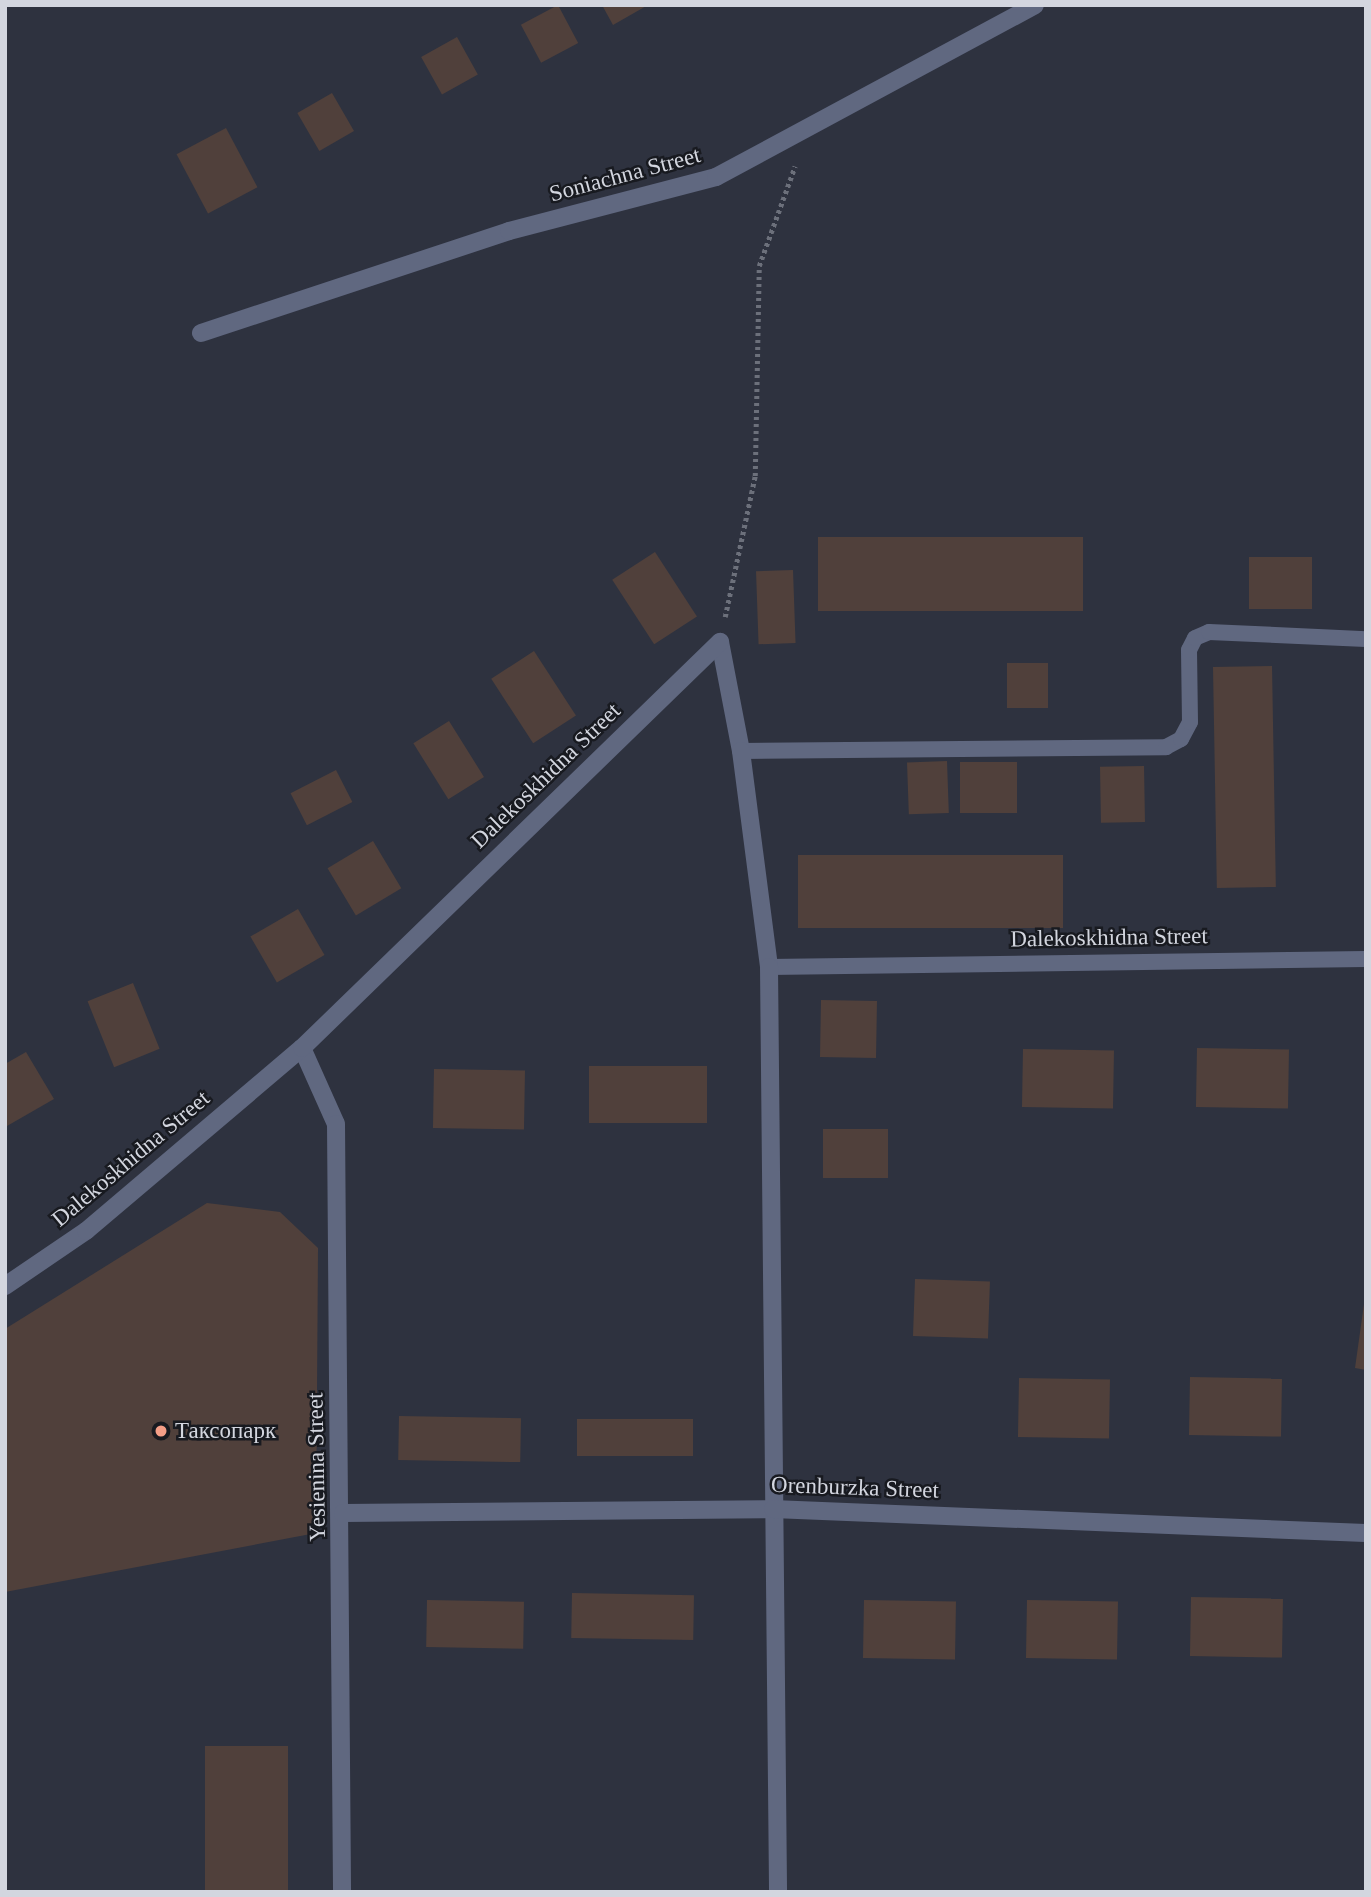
<!DOCTYPE html>
<meta charset="utf-8">
<style>
body{margin:0}
#map{position:relative;width:1371px;height:1897px;overflow:hidden;background:#2e323f;font-family:Georgia,serif}
div>[style]{position:absolute}
[style*='--x']{left:calc(var(--x)*1px);top:calc(var(--y)*1px);width:calc(var(--w)*1px);rotate:calc(var(--a)*1deg)}
.building>*{inset:0;background:#50403b;transform-origin:0 0}
.path>*{height:4.5px;margin-top:-2.25px;transform-origin:0;background:repeating-linear-gradient(90deg,#6c707b 0 3.5px,transparent 0 7px)}
.service>*{height:16px;margin:-8px;padding:0 8px;transform-origin:8px;border-radius:8px;background:#606880}
.minor>*{height:18px;margin:-9px;padding:0 9px;transform-origin:9px;border-radius:9px;background:#606880}
.dots>*{width:19px;height:19px;translate:-50% -50%;box-sizing:border-box;border:4px solid #181a20;border-radius:50%}
span{translate:-50% -50%;white-space:nowrap;text-align:center;line-height:1.15;-webkit-text-stroke:5px #181a20;paint-order:stroke}
.street-label{font-size:23px;color:#d3d6df}
.poi-label{font-size:23px;color:#d3d6df}
.left{translate:0 -50%;text-align:left}
.frame{position:absolute;inset:0;border:7px solid #d3d6df;pointer-events:none}
</style>
<div id="map">
<div class="building">
<div style="left:558px;top:5px;width:43px;height:42px;rotate:62deg"></div>
<div style="clip-path:polygon(602px 5px,648px 5px,613px 25px)"></div>
<div style="left:457px;top:37px;width:43px;height:41px;rotate:61deg"></div>
<div style="left:332px;top:93px;width:44px;height:40px;rotate:60deg"></div>
<div style="left:226px;top:128px;width:67px;height:56px;rotate:62deg"></div>
<div style="left:1083px;top:537px;width:74px;height:265px;rotate:90deg"></div>
<div style="left:655px;top:552px;width:77px;height:51px;rotate:57deg"></div>
<div style="left:1312px;top:557px;width:52px;height:63px;rotate:90deg"></div>
<div style="left:793px;top:570px;width:73px;height:37px;rotate:88deg"></div>
<div style="left:534px;top:651px;width:77px;height:51px;rotate:57deg"></div>
<div style="left:1007px;top:663px;width:41px;height:45px"></div>
<div style="left:1272px;top:666px;width:221px;height:59px;rotate:89deg"></div>
<div style="left:449px;top:721px;width:66px;height:42px;rotate:58deg"></div>
<div style="left:947px;top:761px;width:52px;height:40px;rotate:88deg"></div>
<div style="left:960px;top:762px;width:57px;height:51px"></div>
<div style="left:1144px;top:766px;width:56px;height:44px;rotate:89deg"></div>
<div style="left:336px;top:770px;width:36px;height:51px;rotate:63deg"></div>
<div style="left:373px;top:841px;width:55px;height:53px;rotate:59deg"></div>
<div style="left:1063px;top:855px;width:73px;height:265px;rotate:90deg"></div>
<div style="left:298px;top:909px;width:53px;height:55px;rotate:60deg"></div>
<div style="left:133px;top:983px;width:71px;height:49px;rotate:68deg"></div>
<div style="left:821px;top:1000px;width:56px;height:57px;rotate:1deg"></div>
<div style="left:1197px;top:1048px;width:92px;height:59px;rotate:1deg"></div>
<div style="left:1023px;top:1049px;width:91px;height:58px;rotate:1deg"></div>
<div style="clip-path:polygon(26px 1052px,54px 1099px,7px 1126px,5px 1064px)"></div>
<div style="left:589px;top:1066px;width:118px;height:57px"></div>
<div style="left:434px;top:1069px;width:91px;height:59px;rotate:1deg"></div>
<div style="left:823px;top:1129px;width:65px;height:49px"></div>
<div style="clip-path:polygon(207px 1203px,280px 1212px,318px 1248px,316px 1533px,5px 1592px,5px 1329px)"></div>
<div style="left:915px;top:1279px;width:75px;height:57px;rotate:2deg"></div>
<div style="clip-path:polygon(1364px 1304px,1366px 1304px,1366px 1370px,1355px 1368px)"></div>
<div style="left:1190px;top:1377px;width:92px;height:58px;rotate:1deg"></div>
<div style="left:1019px;top:1378px;width:91px;height:59px;rotate:1deg"></div>
<div style="left:399px;top:1416px;width:122px;height:44px;rotate:1deg"></div>
<div style="left:577px;top:1419px;width:116px;height:37px"></div>
<div style="left:572px;top:1593px;width:122px;height:45px;rotate:1deg"></div>
<div style="left:1191px;top:1597px;width:92px;height:59px;rotate:1deg"></div>
<div style="left:427px;top:1600px;width:97px;height:47px;rotate:1deg"></div>
<div style="left:864px;top:1600px;width:92px;height:58px;rotate:1deg"></div>
<div style="left:1027px;top:1600px;width:91px;height:58px;rotate:1deg"></div>
<div style="left:205px;top:1746px;width:83px;height:146px"></div>
</div>
<div class="path">
<div style="--x:725;--y:617;--w:144;--a:-78"></div>
<div style="--x:755;--y:476;--w:210;--a:-88.9"></div>
<div style="--x:759;--y:266;--w:106;--a:-70.2"></div>
</div>
<div class="service">
<div style="--x:741;--y:751;--w:425;--a:-0.5"></div>
<div style="--x:1166;--y:747;--w:17;--a:-28"></div>
<div style="--x:1181;--y:739;--w:19;--a:-62"></div>
<div style="--x:1190;--y:722;--w:72;--a:-90.8"></div>
<div style="--x:1189;--y:650;--w:13;--a:-63"></div>
<div style="--x:1195;--y:638;--w:15;--a:-23"></div>
<div style="--x:1209;--y:632;--w:157;--a:2.6"></div>
<div style="--x:769;--y:967;--w:597;--a:-0.77"></div>
</div>
<div class="minor">
<div style="--x:201;--y:333;--w:324;--a:-18.3"></div>
<div style="--x:509;--y:231;--w:214;--a:-14.6"></div>
<div style="--x:716;--y:177;--w:362;--a:-28.3"></div>
<div style="--x:720;--y:642;--w:111;--a:79.1"></div>
<div style="--x:741;--y:751;--w:218;--a:82.6"></div>
<div style="--x:769;--y:967;--w:925;--a:89.44"></div>
<div style="--x:302;--y:1048;--w:83;--a:65.9"></div>
<div style="--x:336;--y:1124;--w:768;--a:89.55"></div>
<div style="--x:5;--y:1286;--w:98;--a:-34.2"></div>
<div style="--x:86;--y:1231;--w:283;--a:-40.3"></div>
<div style="--x:302;--y:1048;--w:583;--a:-44.17"></div>
<div style="--x:343;--y:1513;--w:430;--a:-0.5"></div>
<div style="--x:773;--y:1509;--w:593;--a:2.32"></div>
</div>
<div class="dots">
<div style="left:161px;top:1431px;background:#f49e87"></div>
</div>
<div class="street-label">
<span style="left:625px;top:175px;rotate:-15deg">Soniachna Street</span>
<span style="left:546px;top:776px;rotate:-44deg">Dalekoskhidna Street</span>
<span style="left:1109px;top:938px;rotate:-1deg">Dalekoskhidna Street</span>
<span style="left:131px;top:1159px;rotate:-40deg">Dalekoskhidna Street</span>
<span style="left:317px;top:1467px;rotate:-91deg">Yesienina Street</span>
<span style="left:855px;top:1488px;rotate:2deg">Orenburzka Street</span>
</div>
<div class="poi-label">
<span class="left" style="left:175px;top:1431px">Таксопарк</span>
</div>
<div class="frame"></div>
</div>
